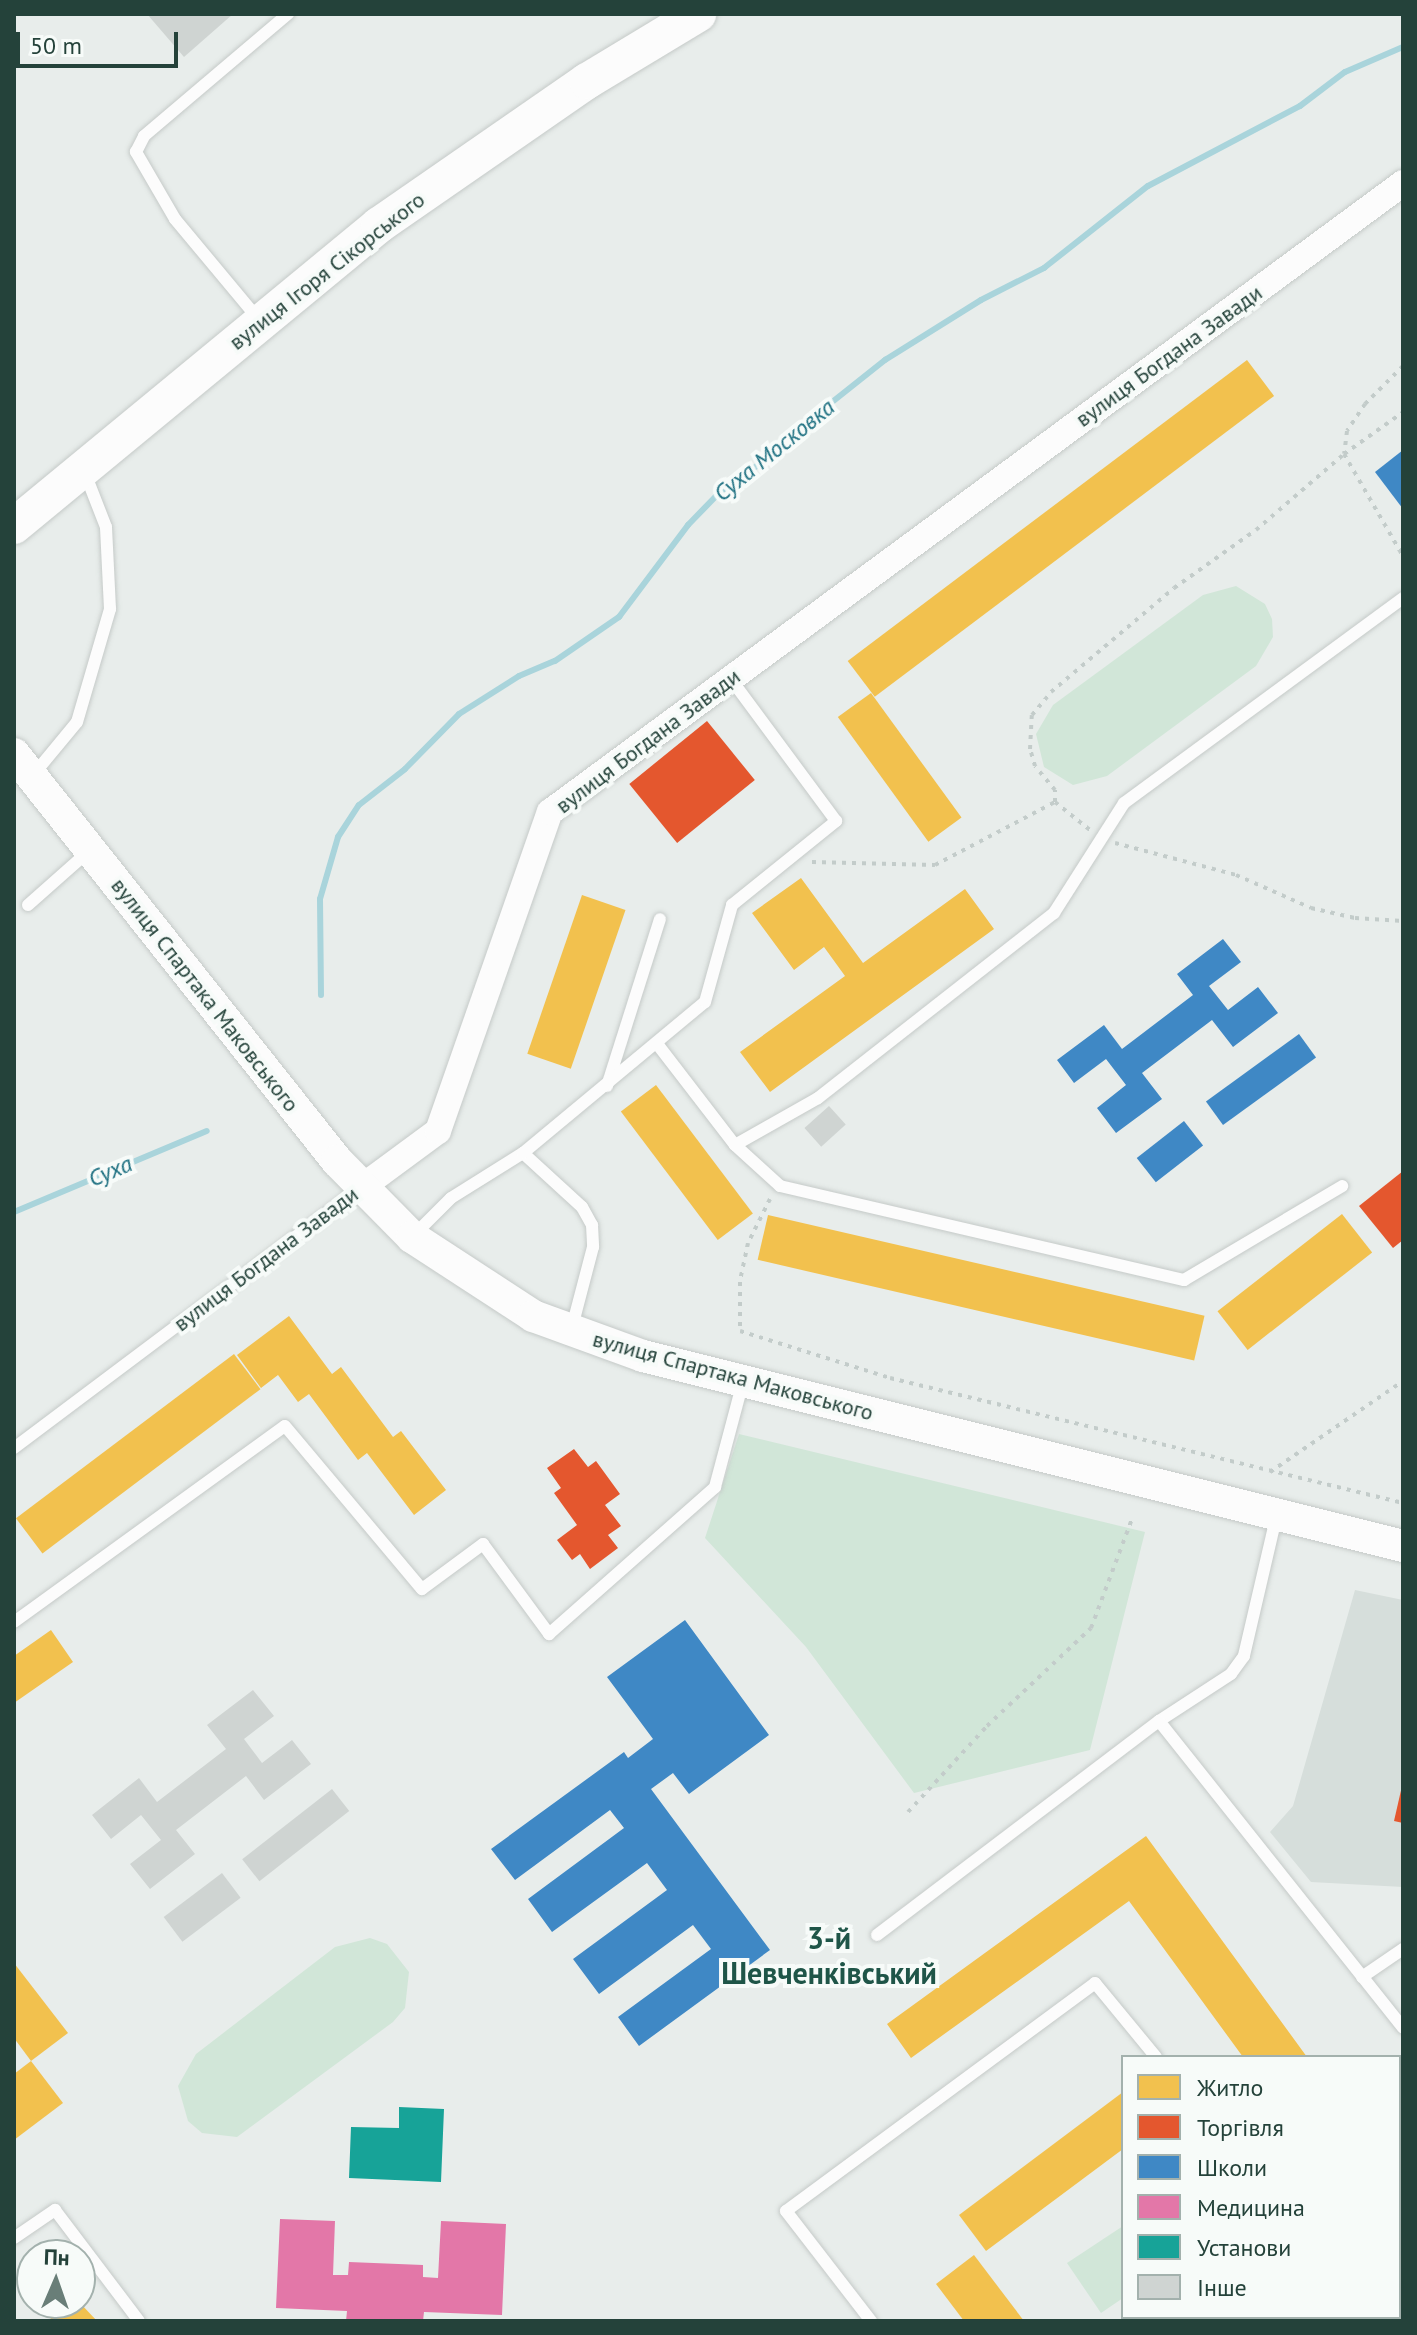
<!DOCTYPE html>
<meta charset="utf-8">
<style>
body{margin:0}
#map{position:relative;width:1417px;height:2335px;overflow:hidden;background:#e8edeb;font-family:"PT Sans",sans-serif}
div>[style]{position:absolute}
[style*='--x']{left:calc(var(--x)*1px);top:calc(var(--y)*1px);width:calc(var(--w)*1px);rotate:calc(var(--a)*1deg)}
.built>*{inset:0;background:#d6dedb}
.green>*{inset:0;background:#d1e6d8}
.homes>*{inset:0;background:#f2c14e;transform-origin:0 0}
.shops>*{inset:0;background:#e4572e;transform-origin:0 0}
.schools>*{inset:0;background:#3f88c5;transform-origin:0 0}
.health>*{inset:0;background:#e377a8}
.public>*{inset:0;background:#17a398}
.stream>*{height:6px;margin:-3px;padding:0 3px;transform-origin:3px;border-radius:3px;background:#a9d4db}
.building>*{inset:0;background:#cfd4d2;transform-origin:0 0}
.path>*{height:4px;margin-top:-2px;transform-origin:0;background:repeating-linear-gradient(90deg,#c3ccca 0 4px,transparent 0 10px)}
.roads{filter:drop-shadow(0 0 2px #c5cac8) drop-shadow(0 0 2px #c5cac8)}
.service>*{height:12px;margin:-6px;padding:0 6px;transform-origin:6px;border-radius:6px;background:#fcfcfc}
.minor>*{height:26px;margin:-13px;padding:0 13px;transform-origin:13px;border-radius:13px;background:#fcfcfc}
.tertiary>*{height:32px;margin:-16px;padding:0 16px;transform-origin:16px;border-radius:16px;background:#fcfcfc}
.secondary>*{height:36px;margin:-18px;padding:0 18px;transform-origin:18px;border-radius:18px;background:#fcfcfc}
span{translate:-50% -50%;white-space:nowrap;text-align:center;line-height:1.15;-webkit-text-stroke:8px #f7fbf9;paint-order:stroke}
.street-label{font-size:22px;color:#24423a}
.water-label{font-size:24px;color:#1c6f80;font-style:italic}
.district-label{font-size:30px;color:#1f5548;font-weight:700}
.frame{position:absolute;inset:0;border:16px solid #24423a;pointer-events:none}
.legend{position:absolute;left:1121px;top:2055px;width:280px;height:264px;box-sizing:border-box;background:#f7fbf9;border:2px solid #a3b1ad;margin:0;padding:10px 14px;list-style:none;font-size:24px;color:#24423a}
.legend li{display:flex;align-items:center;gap:16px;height:40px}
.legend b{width:40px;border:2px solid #a3b1ad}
.north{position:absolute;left:16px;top:2239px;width:80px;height:80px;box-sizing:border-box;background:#f7fbf9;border:2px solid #a3b1ad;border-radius:50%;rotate:2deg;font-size:22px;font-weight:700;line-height:32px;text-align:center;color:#24423a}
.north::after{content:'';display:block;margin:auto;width:28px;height:36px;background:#697e78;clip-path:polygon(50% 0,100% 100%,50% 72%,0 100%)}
.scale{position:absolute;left:16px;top:32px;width:162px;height:36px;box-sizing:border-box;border:4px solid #24423a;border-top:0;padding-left:10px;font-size:24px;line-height:28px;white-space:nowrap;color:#24423a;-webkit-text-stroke:6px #f7fbf9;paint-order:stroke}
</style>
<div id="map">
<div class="built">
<div style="clip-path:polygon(1355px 1590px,1403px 1600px,1403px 1887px,1311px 1882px,1270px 1832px,1293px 1806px)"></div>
</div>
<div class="green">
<div style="clip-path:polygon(1236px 586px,1265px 604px,1272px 619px,1273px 637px,1256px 666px,1107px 776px,1073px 785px,1044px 767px,1036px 734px,1053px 705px,1203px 595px)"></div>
<div style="clip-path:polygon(739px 1434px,1145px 1532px,1090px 1750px,914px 1793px,806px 1647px,705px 1538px)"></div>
<div style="clip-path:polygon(370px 1938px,387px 1944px,409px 1972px,405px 2008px,393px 2022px,237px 2137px,202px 2133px,188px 2121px,178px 2086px,196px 2054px,335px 1947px)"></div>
<div style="clip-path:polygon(1123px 2226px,1123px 2298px,1101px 2313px,1067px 2263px)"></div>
</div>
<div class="homes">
<div style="left:1247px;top:360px;width:45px;height:500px;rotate:53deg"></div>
<div style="left:871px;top:693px;width:154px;height:41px;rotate:54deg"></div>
<div style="clip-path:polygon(801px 878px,863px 963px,965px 889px,994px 929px,770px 1092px,740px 1052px,845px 976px,824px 947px,794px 970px,752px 913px)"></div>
<div style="left:582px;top:895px;width:46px;height:168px;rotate:19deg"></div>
<div style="left:656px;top:1085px;width:161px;height:44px;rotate:53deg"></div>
<div style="left:1342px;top:1214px;width:49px;height:158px;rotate:52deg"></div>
<div style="left:768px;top:1215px;width:448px;height:46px;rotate:13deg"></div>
<div style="clip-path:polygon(289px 1316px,332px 1374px,341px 1367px,393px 1437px,401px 1431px,446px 1490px,414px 1515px,367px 1453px,358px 1460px,309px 1394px,298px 1402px,278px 1375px,261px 1388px,237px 1355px)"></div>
<div style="left:234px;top:1354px;width:44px;height:273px;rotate:53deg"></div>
<div style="clip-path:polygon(51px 1630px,73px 1662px,14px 1703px,14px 1656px)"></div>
<div style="clip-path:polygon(1146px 1836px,1307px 2057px,1243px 2057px,1129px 1901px,911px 2058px,887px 2024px)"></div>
<div style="clip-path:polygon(14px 1963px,68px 2033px,31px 2061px,14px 2038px)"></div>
<div style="clip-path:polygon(31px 2061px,63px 2103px,14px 2140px,14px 2074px)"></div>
<div style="clip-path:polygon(1123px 2092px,1123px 2149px,986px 2251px,959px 2215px)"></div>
<div style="left:1403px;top:2171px;width:60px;height:5px;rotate:90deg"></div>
<div style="clip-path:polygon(974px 2255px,1024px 2321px,964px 2321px,936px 2284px)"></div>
<div style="clip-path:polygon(68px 2303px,80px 2303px,97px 2321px,48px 2321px)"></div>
<div style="clip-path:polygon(1250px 2317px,1317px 2317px,1245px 2321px)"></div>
</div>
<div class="shops">
<div style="left:707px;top:721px;width:76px;height:100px;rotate:51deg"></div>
<div style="clip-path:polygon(1403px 1171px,1403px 1240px,1393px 1248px,1359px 1206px)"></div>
<div style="clip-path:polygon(574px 1449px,588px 1467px,596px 1461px,620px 1494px,605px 1505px,621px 1526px,608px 1535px,618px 1548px,590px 1569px,580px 1554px,572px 1560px,557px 1540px,577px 1525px,554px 1493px,561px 1488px,547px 1468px)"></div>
<div style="clip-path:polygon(1402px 1786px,1403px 1786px,1403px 1823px,1394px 1821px)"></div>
</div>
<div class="schools">
<div style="clip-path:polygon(1403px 450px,1403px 509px,1375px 472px)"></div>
<div style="clip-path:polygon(1223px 939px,1241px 962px,1209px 986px,1228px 1010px,1258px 987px,1278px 1013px,1233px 1047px,1212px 1020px,1142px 1073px,1162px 1099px,1116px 1133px,1097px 1108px,1126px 1085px,1106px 1059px,1074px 1083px,1057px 1060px,1104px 1025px,1122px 1049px,1193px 995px,1177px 974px)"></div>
<div style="left:1299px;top:1034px;width:29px;height:115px;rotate:54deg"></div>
<div style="left:1184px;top:1121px;width:31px;height:60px;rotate:52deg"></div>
<div style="clip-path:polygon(685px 1620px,769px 1735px,689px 1794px,673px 1773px,651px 1789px,770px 1950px,639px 2046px,618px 2017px,711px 1949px,693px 1925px,599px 1994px,573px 1959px,667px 1890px,647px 1863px,552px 1932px,528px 1899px,624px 1828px,610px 1810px,515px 1880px,491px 1849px,624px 1752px,628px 1758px,653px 1739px,607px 1677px)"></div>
</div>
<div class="health">
<div style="clip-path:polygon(280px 2219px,335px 2221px,333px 2275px,348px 2275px,349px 2262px,423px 2265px,423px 2277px,438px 2278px,441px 2221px,506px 2224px,502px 2315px,424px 2312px,423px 2321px,346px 2321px,347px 2311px,276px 2308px)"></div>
</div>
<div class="public">
<div style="clip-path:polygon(399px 2107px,444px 2109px,441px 2182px,349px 2178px,351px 2127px,399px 2128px)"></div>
</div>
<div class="stream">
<div style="--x:321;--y:995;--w:96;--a:-90.6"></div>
<div style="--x:320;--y:899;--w:65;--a:-73.8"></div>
<div style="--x:338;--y:837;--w:38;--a:-57"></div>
<div style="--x:359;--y:805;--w:58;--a:-38"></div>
<div style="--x:405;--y:769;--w:77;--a:-45.5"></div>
<div style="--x:459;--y:714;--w:71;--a:-32.3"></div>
<div style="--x:519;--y:676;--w:39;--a:-23"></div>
<div style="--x:555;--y:661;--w:78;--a:-34.5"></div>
<div style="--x:619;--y:617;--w:115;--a:-53.1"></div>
<div style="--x:688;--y:525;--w:47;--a:-45.9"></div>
<div style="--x:721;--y:491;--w:78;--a:-35.1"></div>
<div style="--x:785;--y:446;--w:33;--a:-47"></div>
<div style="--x:807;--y:422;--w:100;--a:-38.5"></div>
<div style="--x:885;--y:360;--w:113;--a:-32"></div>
<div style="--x:981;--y:300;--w:71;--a:-26.9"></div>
<div style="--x:1044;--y:268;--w:132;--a:-38.3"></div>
<div style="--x:1148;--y:186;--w:172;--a:-27.8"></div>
<div style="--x:1300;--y:106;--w:56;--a:-37.1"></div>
<div style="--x:1345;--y:72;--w:63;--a:-23.3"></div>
<div style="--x:14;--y:1212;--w:209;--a:-22.8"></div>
</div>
<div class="building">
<div style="clip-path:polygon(147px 14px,233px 14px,184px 57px)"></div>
<div style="left:829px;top:1106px;width:25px;height:33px;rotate:48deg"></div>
<div style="clip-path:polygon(253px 1690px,274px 1716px,244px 1739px,262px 1763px,292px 1740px,311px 1764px,264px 1800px,246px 1776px,176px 1830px,195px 1854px,150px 1889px,130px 1864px,161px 1840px,141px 1815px,111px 1839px,92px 1815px,139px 1778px,157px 1802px,226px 1749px,207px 1725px)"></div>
<div style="left:332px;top:1789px;width:28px;height:114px;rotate:52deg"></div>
<div style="left:222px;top:1873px;width:31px;height:73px;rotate:53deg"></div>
</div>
<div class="path">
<div style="--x:1403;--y:366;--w:54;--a:135"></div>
<div style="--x:1365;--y:404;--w:32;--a:124"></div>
<div style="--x:1347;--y:431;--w:23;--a:97"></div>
<div style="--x:1344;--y:454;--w:72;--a:-35.4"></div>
<div style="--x:1055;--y:802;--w:45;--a:38.7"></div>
<div style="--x:1115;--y:843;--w:125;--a:14.8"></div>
<div style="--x:1236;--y:875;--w:82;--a:23.7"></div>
<div style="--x:1311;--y:908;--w:45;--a:12.8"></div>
<div style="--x:1355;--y:918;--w:48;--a:3.6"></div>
<div style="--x:812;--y:862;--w:123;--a:1.4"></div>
<div style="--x:935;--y:865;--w:136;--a:-27.7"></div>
<div style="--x:1055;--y:802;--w:12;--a:-90"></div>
<div style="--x:1055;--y:790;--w:31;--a:-130"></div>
<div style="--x:1035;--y:766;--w:18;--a:-106"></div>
<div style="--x:1030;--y:749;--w:34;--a:-87"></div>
<div style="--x:1032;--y:715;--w:30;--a:-50"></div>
<div style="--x:1051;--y:692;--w:161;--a:-40.2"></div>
<div style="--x:1174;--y:588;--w:100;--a:-35.3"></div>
<div style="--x:1256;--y:530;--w:116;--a:-40.8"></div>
<div style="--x:1344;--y:454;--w:118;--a:60"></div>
<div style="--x:770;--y:1199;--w:49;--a:116.6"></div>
<div style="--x:748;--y:1243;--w:40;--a:102"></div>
<div style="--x:740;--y:1282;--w:49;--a:90"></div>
<div style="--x:740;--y:1331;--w:157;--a:17.4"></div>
<div style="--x:890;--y:1378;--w:528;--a:13.69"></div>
<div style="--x:1270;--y:1472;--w:161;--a:-34.4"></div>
<div style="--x:908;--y:1812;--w:117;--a:-47.4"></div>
<div style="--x:987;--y:1726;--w:143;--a:-43.3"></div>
<div style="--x:1091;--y:1628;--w:116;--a:-69.4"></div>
</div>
<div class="roads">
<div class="service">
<div style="--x:260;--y:321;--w:133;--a:-129.8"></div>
<div style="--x:175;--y:219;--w:78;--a:-120.2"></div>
<div style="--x:136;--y:152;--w:18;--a:-63"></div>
<div style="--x:144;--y:136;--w:189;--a:-40.3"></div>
<div style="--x:34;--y:774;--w:67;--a:-50.4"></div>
<div style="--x:77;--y:722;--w:118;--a:-73.7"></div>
<div style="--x:110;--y:609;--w:82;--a:-92.8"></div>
<div style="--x:106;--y:527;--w:58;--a:-111.3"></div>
<div style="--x:28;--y:905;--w:83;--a:-41.6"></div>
<div style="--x:658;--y:1045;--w:126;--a:52.4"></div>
<div style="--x:735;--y:1145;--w:95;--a:-29.5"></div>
<div style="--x:818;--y:1098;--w:300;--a:-38.1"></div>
<div style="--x:1054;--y:913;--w:130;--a:-57.5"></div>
<div style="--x:1124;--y:803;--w:346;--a:-36.3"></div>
<div style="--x:607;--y:1086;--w:175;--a:-72.4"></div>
<div style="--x:735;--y:1145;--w:61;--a:42.3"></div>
<div style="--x:780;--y:1186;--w:415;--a:13.1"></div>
<div style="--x:1184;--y:1280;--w:184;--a:-30.7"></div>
<div style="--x:523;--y:1153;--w:80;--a:42.5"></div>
<div style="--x:582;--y:1207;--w:21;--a:61"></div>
<div style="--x:592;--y:1225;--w:22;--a:87"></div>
<div style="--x:593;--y:1247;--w:83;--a:104.7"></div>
<div style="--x:414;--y:1235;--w:52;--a:-45"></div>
<div style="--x:451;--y:1198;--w:85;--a:-32"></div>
<div style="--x:523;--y:1153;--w:236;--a:-39.7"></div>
<div style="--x:705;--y:1002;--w:101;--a:-74.4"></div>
<div style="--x:732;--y:905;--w:134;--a:-38.9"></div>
<div style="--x:836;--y:821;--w:177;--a:-126.5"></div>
<div style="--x:14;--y:1448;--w:433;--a:-36.9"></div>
<div style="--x:1276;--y:1518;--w:142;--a:103.1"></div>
<div style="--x:1244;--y:1656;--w:22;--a:126"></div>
<div style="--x:1231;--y:1674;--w:86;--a:146.9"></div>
<div style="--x:1159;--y:1721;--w:392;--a:51.5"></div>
<div style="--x:14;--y:1622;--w:334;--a:-35.9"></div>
<div style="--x:285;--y:1426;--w:213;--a:50"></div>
<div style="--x:422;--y:1589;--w:76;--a:-36.4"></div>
<div style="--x:483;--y:1544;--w:112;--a:53.7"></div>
<div style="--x:549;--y:1634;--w:222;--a:-41.5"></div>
<div style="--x:715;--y:1487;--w:109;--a:-75.1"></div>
<div style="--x:877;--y:1935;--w:354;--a:-37.2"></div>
<div style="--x:1362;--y:1977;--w:50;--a:-34.3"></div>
<div style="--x:1399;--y:2117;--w:6;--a:-45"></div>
<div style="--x:14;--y:2238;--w:50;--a:-34.3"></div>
<div style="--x:55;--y:2210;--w:139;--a:52.9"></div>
<div style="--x:871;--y:2321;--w:139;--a:-127.7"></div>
<div style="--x:786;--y:2211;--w:384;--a:-36.4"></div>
<div style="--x:1095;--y:1983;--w:96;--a:50.5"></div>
<div style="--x:1199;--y:2321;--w:6;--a:-39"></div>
</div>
<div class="minor">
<div style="--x:362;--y:1187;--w:94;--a:-36.4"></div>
<div style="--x:438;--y:1131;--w:338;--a:-70.7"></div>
<div style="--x:550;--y:812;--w:1060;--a:-36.4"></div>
</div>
<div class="tertiary">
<div style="--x:14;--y:754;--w:520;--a:51.56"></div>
<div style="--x:337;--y:1161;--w:107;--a:45.4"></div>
<div style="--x:412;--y:1237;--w:145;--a:33.1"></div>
<div style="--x:533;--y:1316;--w:117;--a:20"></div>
<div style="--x:643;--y:1356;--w:783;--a:14.04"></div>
</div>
<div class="secondary">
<div style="--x:14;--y:526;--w:473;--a:-39.5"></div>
<div style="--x:379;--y:225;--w:253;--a:-34.7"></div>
<div style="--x:587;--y:81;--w:130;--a:-31.1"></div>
</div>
</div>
<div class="street-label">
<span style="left:327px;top:271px;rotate:-38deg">вулиця Ігоря Сікорського</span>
<span style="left:1169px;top:356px;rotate:-36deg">вулиця Богдана Завади</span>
<span style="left:648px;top:741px;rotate:-37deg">вулиця Богдана Завади</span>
<span style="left:205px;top:995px;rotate:52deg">вулиця Спартака Маковського</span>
<span style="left:266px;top:1259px;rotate:-37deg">вулиця Богдана Завади</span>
<span style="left:733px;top:1376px;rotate:15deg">вулиця Спартака Маковського</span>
</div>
<div class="water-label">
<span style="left:774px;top:450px;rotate:-39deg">Суха Московка</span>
<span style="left:110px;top:1171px;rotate:-23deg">Суха</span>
</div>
<div class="district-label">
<span style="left:829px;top:1955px">3-й<br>Шевченківський</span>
</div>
<div class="frame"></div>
<ul class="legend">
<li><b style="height:22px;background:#f2c14e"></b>Житло</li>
<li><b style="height:22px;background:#e4572e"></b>Торгівля</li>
<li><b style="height:22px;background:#3f88c5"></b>Школи</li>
<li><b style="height:22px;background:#e377a8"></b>Медицина</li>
<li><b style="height:22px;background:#17a398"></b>Установи</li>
<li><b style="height:22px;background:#cfd4d2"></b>Інше</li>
</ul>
<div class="north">Пн</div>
<div class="scale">50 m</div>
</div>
